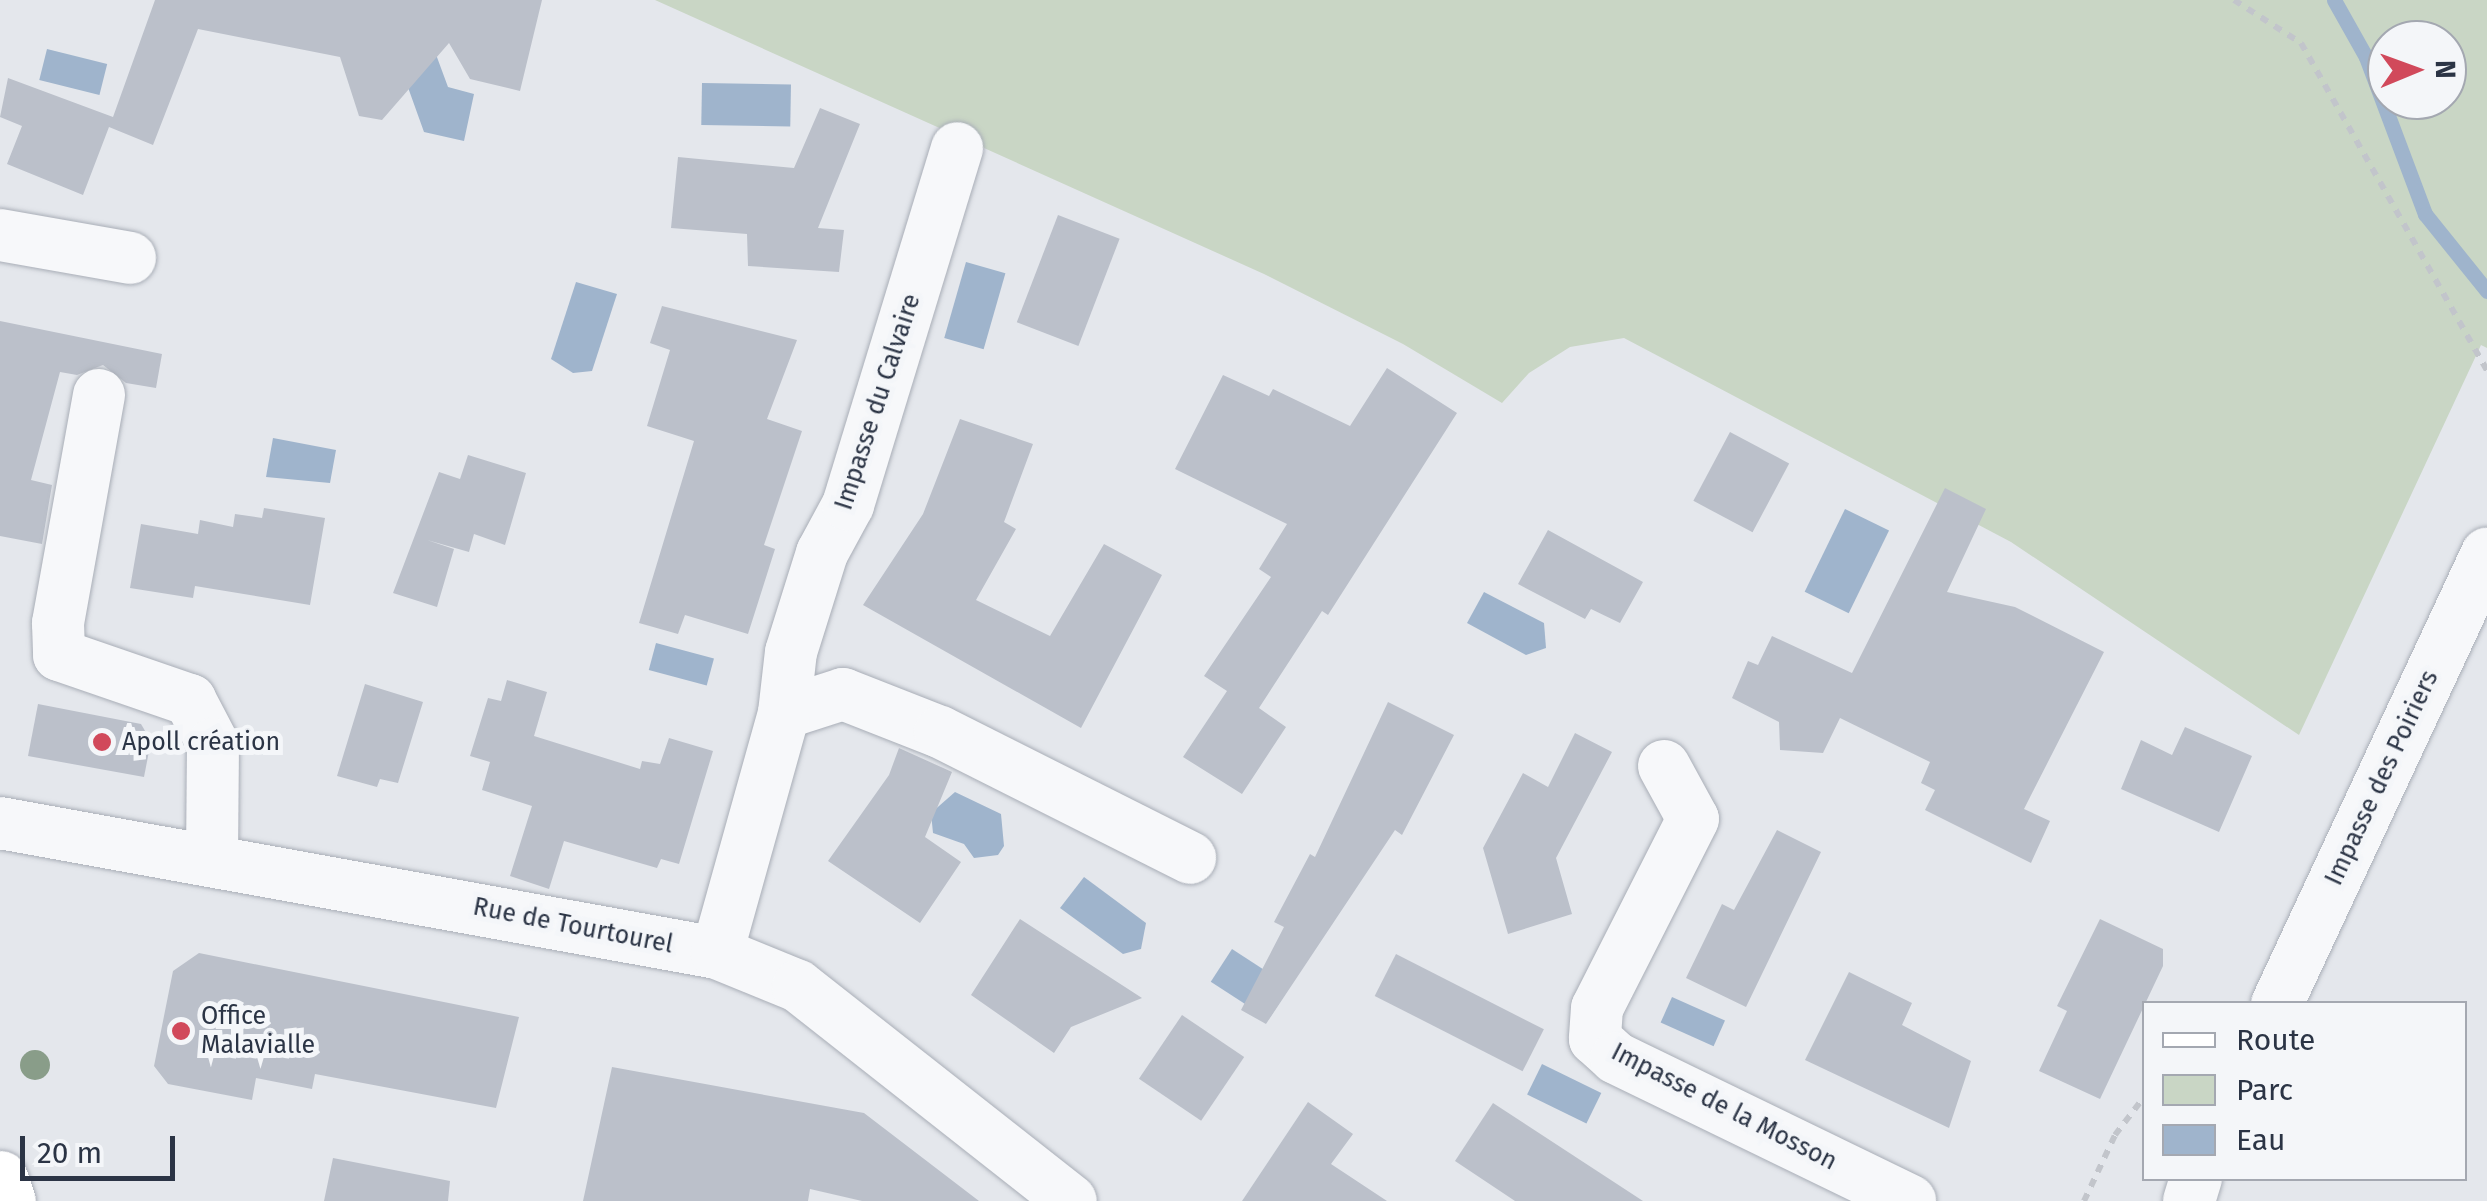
<!DOCTYPE html>
<meta charset="utf-8">
<style>
body{margin:0}
#map{position:relative;width:2487px;height:1201px;overflow:hidden;background:#e4e7ec;font-family:"Fira Sans",sans-serif}
div>[style]{position:absolute}
[style*='--x']{left:calc(var(--x)*1px);top:calc(var(--y)*1px);width:calc(var(--w)*1px);rotate:calc(var(--a)*1deg)}
.green>*{inset:0;background:#c9d6c5}
.water>*{inset:0;background:#9fb4cc;transform-origin:0 0}
.stream>*{height:15px;margin:-7.5px;padding:0 7.5px;transform-origin:7.5px;border-radius:7.5px;background:#9fb4cc}
.building>*{inset:0;background:#bbc0ca;transform-origin:0 0}
.path>*{height:6px;margin-top:-3px;transform-origin:0;background:repeating-linear-gradient(90deg,#c2c5cb 0 8px,transparent 0 16px)}
.roads{filter:drop-shadow(0 0 2px #a9aeb7) drop-shadow(0 0 2px #a9aeb7)}
.minor>*{height:52px;margin:-26px;padding:0 26px;transform-origin:26px;border-radius:26px;background:#f7f8fa}
.major>*{height:55px;margin:-27.5px;padding:0 27.5px;transform-origin:27.5px;border-radius:27.5px;background:#fff}
.trees>*{width:30px;height:30px;margin:-15px;border-radius:50%;background:#899d89}
.dots>*{width:28px;height:28px;translate:-50% -50%;box-sizing:border-box;border:5px solid #f4f6f9;border-radius:50%}
span{translate:-50% -50%;white-space:nowrap;text-align:center;line-height:1.15;-webkit-text-stroke:10px #f4f6f9;paint-order:stroke}
.street-label{font-size:25px;color:#2b3445}
.poi-label{font-size:25px;color:#2b3445}
.left{translate:0 -50%;text-align:left}
.legend{position:absolute;left:2142px;top:1001px;width:325px;height:180px;box-sizing:border-box;background:#f4f6f9;border:2px solid #a4a8b1;margin:0;padding:12px 18px;list-style:none;font-size:30px;color:#2b3445}
.legend li{display:flex;align-items:center;gap:20px;height:50px}
.legend b{width:50px;border:2px solid #a4a8b1}
.north{position:absolute;left:2367px;top:20px;width:100px;height:100px;box-sizing:border-box;background:#f4f6f9;border:2px solid #a4a8b1;border-radius:50%;rotate:89deg;font-size:28px;font-weight:700;line-height:40px;text-align:center;color:#2b3445}
.north::after{content:'';display:block;margin:auto;width:35px;height:45px;background:#d1495b;clip-path:polygon(50% 0,100% 100%,50% 72%,0 100%)}
.scale{position:absolute;left:20px;top:1136px;width:155px;height:45px;box-sizing:border-box;border:5px solid #2b3445;border-top:0;padding-left:12px;font-size:30px;line-height:35px;white-space:nowrap;color:#2b3445;-webkit-text-stroke:8px #f4f6f9;paint-order:stroke}
</style>
<div id="map">
<div class="green">
<div style="clip-path:polygon(evenodd,655px 0,2487px 0,2487px 348px,2481px 345px,2299px 735px,2011px 542px,1624px 338px,1570px 347px,1529px 373px,1502px 403px,1403px 344px,1264px 274px,655px 0,2387px 40px,2447px 40px,2447px 100px,2387px 100px,2387px 40px)"></div>
</div>
<div class="water">
<div style="clip-path:polygon(431px 41px,448px 87px,474px 94px,464px 141px,424px 132px,396px 54px)"></div>
<div style="left:47px;top:49px;width:62px;height:32px;rotate:14deg"></div>
<div style="left:702px;top:83px;width:89px;height:42px;rotate:1deg"></div>
<div style="left:966px;top:262px;width:41px;height:79px;rotate:16deg"></div>
<div style="clip-path:polygon(576px 282px,617px 294px,592px 371px,573px 373px,551px 359px)"></div>
<div style="clip-path:polygon(273px 438px,336px 450px,330px 483px,266px 477px)"></div>
<div style="left:1845px;top:509px;width:49px;height:92px;rotate:26deg"></div>
<div style="clip-path:polygon(1484px 592px,1544px 623px,1546px 648px,1526px 655px,1467px 623px)"></div>
<div style="left:656px;top:643px;width:60px;height:28px;rotate:15deg"></div>
<div style="clip-path:polygon(955px 792px,1001px 814px,1004px 846px,998px 855px,974px 858px,964px 844px,933px 833px,931px 813px)"></div>
<div style="clip-path:polygon(1084px 877px,1146px 923px,1141px 949px,1123px 954px,1060px 908px)"></div>
<div style="left:1232px;top:949px;width:69px;height:39px;rotate:33deg"></div>
<div style="left:1672px;top:997px;width:58px;height:28px;rotate:24deg"></div>
<div style="left:1542px;top:1064px;width:66px;height:34px;rotate:26deg"></div>
</div>
<div class="stream">
<div style="--x:2334;--y:0;--w:65;--a:60.7"></div>
<div style="--x:2366;--y:57;--w:168;--a:69.4"></div>
<div style="--x:2425;--y:214;--w:99;--a:51.2"></div>
</div>
<div class="building">
<div style="clip-path:polygon(155px 0,542px 0,520px 91px,470px 79px,449px 43px,382px 120px,359px 116px,340px 57px,198px 29px,153px 145px,109px 127px,83px 195px,7px 164px,22px 126px,0 117px,8px 78px,113px 117px)"></div>
<div style="clip-path:polygon(820px 108px,860px 124px,818px 228px,844px 230px,839px 272px,748px 266px,747px 234px,671px 228px,678px 157px,794px 168px)"></div>
<div style="left:1058px;top:215px;width:66px;height:115px;rotate:21deg"></div>
<div style="clip-path:polygon(662px 306px,797px 340px,767px 419px,802px 431px,764px 545px,775px 549px,748px 634px,685px 615px,678px 634px,639px 623px,694px 441px,647px 426px,670px 350px,650px 343px)"></div>
<div style="clip-path:polygon(0 321px,162px 354px,156px 388px,126px 383px,103px 365px,77px 375px,60px 372px,31px 480px,52px 485px,42px 544px,0 536px)"></div>
<div style="clip-path:polygon(1387px 368px,1457px 413px,1328px 615px,1322px 611px,1259px 708px,1286px 727px,1242px 794px,1183px 757px,1227px 691px,1204px 676px,1271px 577px,1259px 569px,1287px 524px,1175px 469px,1223px 375px,1269px 396px,1273px 389px,1350px 426px)"></div>
<div style="clip-path:polygon(960px 419px,1033px 444px,1004px 522px,1016px 529px,976px 600px,1050px 636px,1104px 544px,1162px 575px,1081px 728px,863px 605px,923px 514px)"></div>
<div style="left:1730px;top:432px;width:67px;height:78px;rotate:28deg"></div>
<div style="clip-path:polygon(468px 455px,526px 473px,505px 545px,474px 534px,469px 552px,427px 540px,454px 549px,437px 607px,393px 593px,439px 472px,460px 479px)"></div>
<div style="clip-path:polygon(1945px 488px,1986px 509px,1947px 592px,2015px 607px,2104px 652px,2024px 809px,2050px 821px,2031px 863px,1925px 810px,1935px 790px,1921px 783px,1930px 762px,1840px 718px,1823px 753px,1780px 750px,1779px 722px,1732px 698px,1748px 661px,1758px 665px,1772px 636px,1852px 673px)"></div>
<div style="clip-path:polygon(264px 508px,325px 518px,310px 605px,195px 586px,193px 598px,130px 588px,141px 524px,198px 534px,200px 520px,233px 527px,235px 514px,262px 518px)"></div>
<div style="clip-path:polygon(1548px 530px,1643px 582px,1620px 623px,1591px 609px,1585px 619px,1518px 584px)"></div>
<div style="clip-path:polygon(507px 680px,547px 692px,534px 736px,640px 769px,642px 761px,660px 764px,669px 738px,713px 751px,679px 864px,661px 859px,657px 868px,564px 841px,549px 889px,510px 876px,532px 806px,482px 790px,490px 762px,470px 756px,488px 698px,501px 701px)"></div>
<div style="clip-path:polygon(365px 684px,423px 702px,398px 783px,380px 779px,377px 787px,337px 776px)"></div>
<div style="clip-path:polygon(1388px 702px,1454px 735px,1402px 835px,1395px 830px,1266px 1024px,1241px 1010px,1284px 927px,1274px 922px,1310px 854px,1315px 857px)"></div>
<div style="clip-path:polygon(38px 704px,141px 724px,151px 741px,144px 777px,28px 756px)"></div>
<div style="clip-path:polygon(2185px 727px,2252px 756px,2219px 832px,2121px 789px,2141px 740px,2172px 755px)"></div>
<div style="clip-path:polygon(1575px 733px,1612px 752px,1556px 858px,1572px 914px,1508px 934px,1483px 848px,1523px 773px,1548px 787px)"></div>
<div style="clip-path:polygon(899px 748px,952px 772px,925px 837px,961px 862px,920px 923px,828px 861px,889px 775px)"></div>
<div style="clip-path:polygon(1777px 830px,1821px 852px,1746px 1007px,1686px 978px,1722px 904px,1734px 910px)"></div>
<div style="clip-path:polygon(1020px 919px,1142px 998px,1071px 1027px,1054px 1053px,971px 995px)"></div>
<div style="clip-path:polygon(2100px 919px,2163px 949px,2163px 966px,2100px 1099px,2039px 1071px,2067px 1011px,2057px 1006px)"></div>
<div style="clip-path:polygon(199px 953px,519px 1017px,496px 1108px,315px 1074px,312px 1089px,256px 1078px,252px 1100px,168px 1084px,154px 1066px,173px 971px)"></div>
<div style="left:1396px;top:954px;width:166px;height:47px;rotate:27deg"></div>
<div style="clip-path:polygon(1849px 972px,1912px 1003px,1902px 1025px,1971px 1061px,1949px 1128px,1805px 1060px)"></div>
<div style="left:1182px;top:1015px;width:75px;height:77px;rotate:34deg"></div>
<div style="clip-path:polygon(612px 1067px,864px 1113px,979px 1201px,862px 1201px,810px 1189px,808px 1201px,583px 1201px)"></div>
<div style="clip-path:polygon(1308px 1102px,1353px 1134px,1331px 1164px,1387px 1201px,1242px 1201px)"></div>
<div style="clip-path:polygon(1493px 1103px,1643px 1201px,1515px 1201px,1455px 1161px)"></div>
<div style="clip-path:polygon(333px 1158px,450px 1181px,448px 1201px,324px 1201px)"></div>
</div>
<div class="path">
<div style="--x:2234;--y:0;--w:80;--a:32.7"></div>
<div style="--x:2301;--y:43;--w:377;--a:60.4"></div>
<div style="--x:2084;--y:1201;--w:73;--a:-64.8"></div>
<div style="--x:2115;--y:1135;--w:48;--a:-52.7"></div>
</div>
<div class="roads">
<div class="minor">
<div style="--x:0;--y:235;--w:132;--a:10"></div>
<div style="--x:99;--y:395;--w:232;--a:100.2"></div>
<div style="--x:58;--y:623;--w:32;--a:88"></div>
<div style="--x:59;--y:655;--w:139;--a:19"></div>
<div style="--x:190;--y:700;--w:50;--a:62.4"></div>
<div style="--x:213;--y:744;--w:113;--a:90.5"></div>
<div style="--x:784;--y:713;--w:62;--a:-17.9"></div>
<div style="--x:843;--y:694;--w:104;--a:21.4"></div>
<div style="--x:940;--y:732;--w:280;--a:26.7"></div>
<div style="--x:1664;--y:766;--w:60;--a:61.3"></div>
<div style="--x:1693;--y:819;--w:212;--a:116.9"></div>
<div style="--x:1597;--y:1008;--w:31;--a:94"></div>
<div style="--x:1595;--y:1039;--w:28;--a:42"></div>
<div style="--x:1616;--y:1058;--w:327;--a:25.9"></div>
<div style="--x:0;--y:823;--w:729;--a:10.28"></div>
<div style="--x:717;--y:953;--w:87;--a:22.2"></div>
<div style="--x:798;--y:986;--w:347;--a:38.2"></div>
<div style="--x:717;--y:953;--w:249;--a:-74.4"></div>
<div style="--x:784;--y:713;--w:61;--a:-83.5"></div>
<div style="--x:791;--y:652;--w:104;--a:-72.6"></div>
<div style="--x:822;--y:553;--w:55;--a:-61.6"></div>
<div style="--x:848;--y:505;--w:373;--a:-73"></div>
<div style="--x:2277;--y:1004;--w:497;--a:-65"></div>
<div style="--x:2189;--y:1201;--w:24;--a:-73"></div>
</div>
<div class="major">
<div style="--x:0;--y:1178;--w:24;--a:71"></div>
</div>
</div>
<div class="trees">
<div style="left:35px;top:1065px"></div>
</div>
<div class="dots">
<div style="left:102px;top:742px;background:#d1495b"></div>
<div style="left:181px;top:1031px;background:#d1495b"></div>
</div>
<div class="street-label">
<span style="left:878px;top:402px;rotate:-72deg">Impasse du Calvaire</span>
<span style="left:2382px;top:778px;rotate:-65deg">Impasse des Poiriers</span>
<span style="left:573px;top:926px;rotate:11deg">Rue de Tourtourel</span>
<span style="left:1724px;top:1107px;rotate:27deg">Impasse de la Mosson</span>
</div>
<div class="poi-label">
<span class="left" style="left:122px;top:742px">Apoll création</span>
<span class="left" style="left:201px;top:1031px">Office<br>Malavialle</span>
</div>
<ul class="legend">
<li><b style="height:12px;background:#fff"></b>Route</li>
<li><b style="height:28px;background:#c9d6c5"></b>Parc</li>
<li><b style="height:28px;background:#9fb4cc"></b>Eau</li>
</ul>
<div class="north">N</div>
<div class="scale">20 m</div>
</div>
